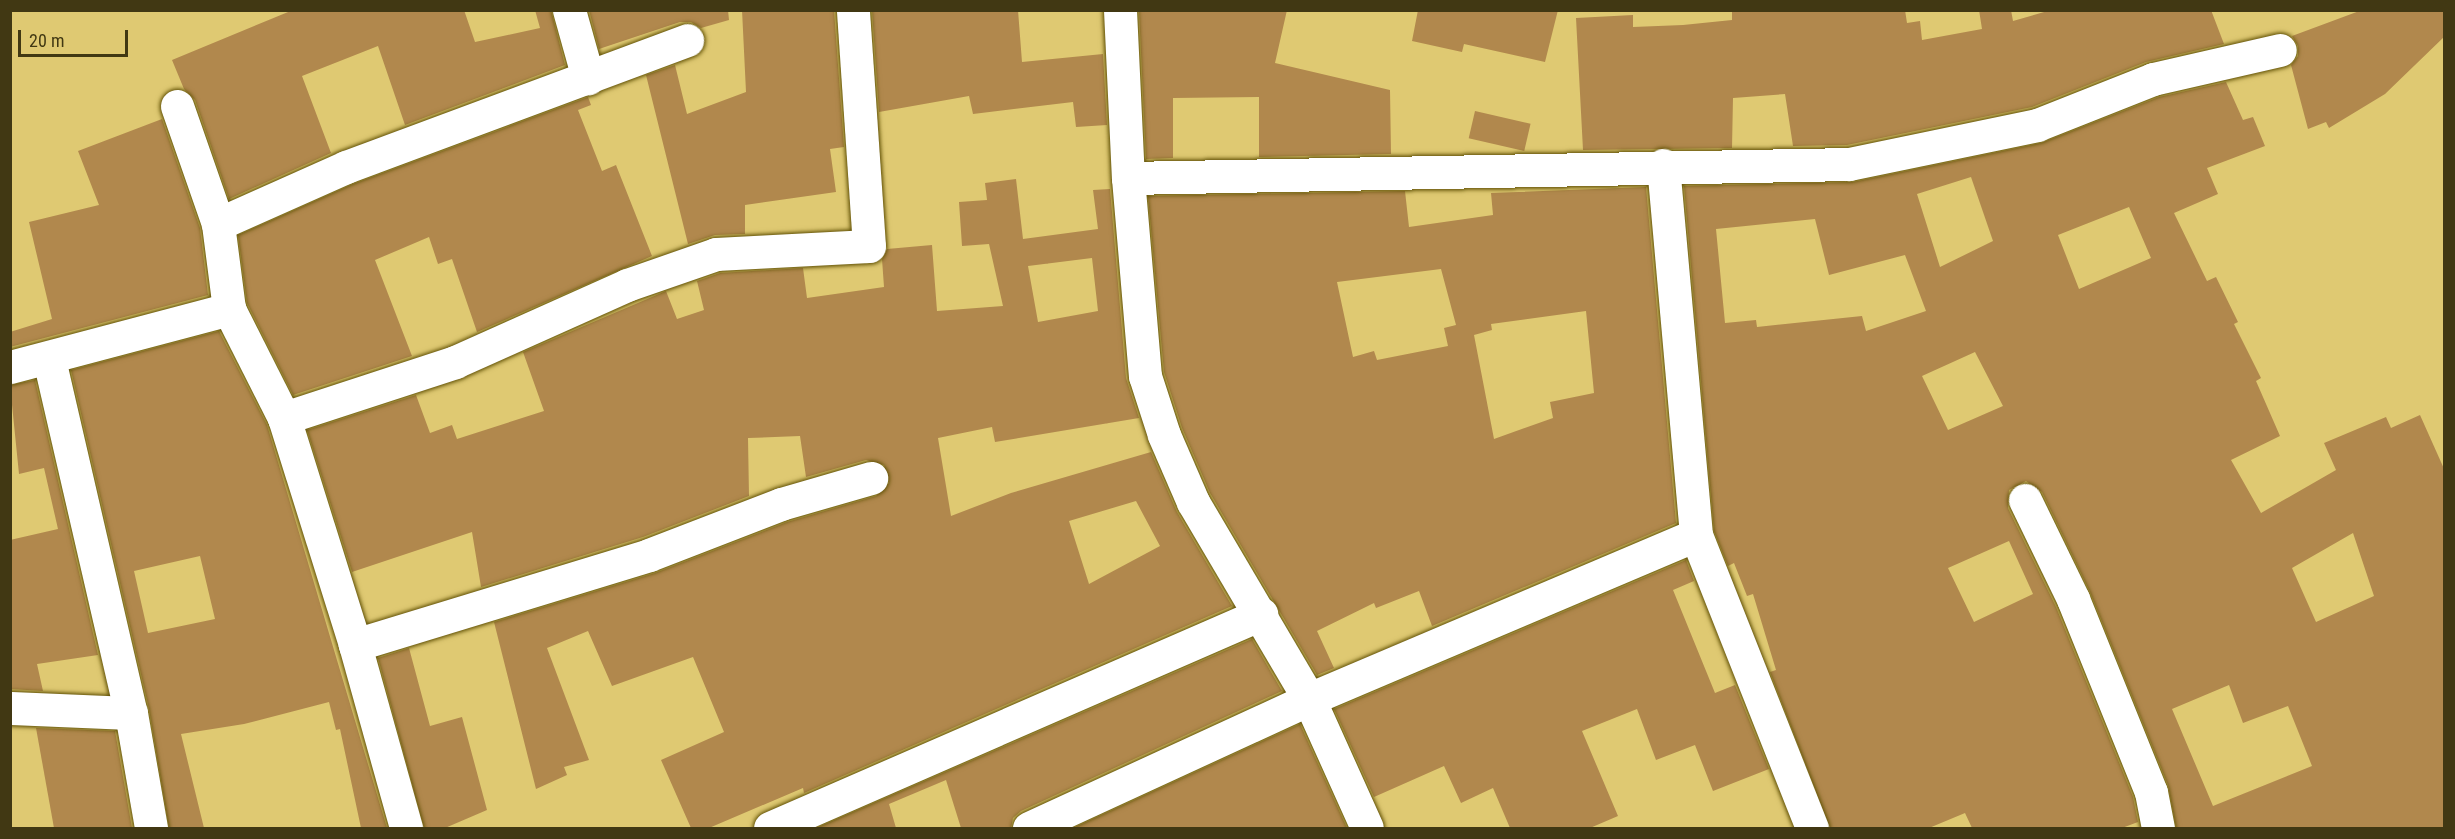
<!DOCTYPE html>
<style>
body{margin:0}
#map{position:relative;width:2455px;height:839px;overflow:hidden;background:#dfc972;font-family:"Roboto Condensed",sans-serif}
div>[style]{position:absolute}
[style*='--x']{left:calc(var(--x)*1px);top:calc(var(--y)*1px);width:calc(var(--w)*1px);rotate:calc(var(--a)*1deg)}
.building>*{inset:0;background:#b1884d;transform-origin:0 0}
.roads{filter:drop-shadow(0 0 2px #615105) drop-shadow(0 0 2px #615105)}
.minor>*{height:33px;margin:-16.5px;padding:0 16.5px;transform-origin:16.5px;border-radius:16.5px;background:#fff}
span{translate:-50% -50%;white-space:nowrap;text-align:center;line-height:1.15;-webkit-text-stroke:5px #dfc972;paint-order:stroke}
.frame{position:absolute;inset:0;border:12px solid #413813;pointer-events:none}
.scale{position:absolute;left:18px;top:30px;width:110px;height:27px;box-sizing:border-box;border:3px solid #413813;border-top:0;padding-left:8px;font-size:18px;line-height:21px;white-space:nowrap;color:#413813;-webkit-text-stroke:4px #dfc972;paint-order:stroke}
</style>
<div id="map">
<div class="building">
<div style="clip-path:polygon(293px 10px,464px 10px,475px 42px,540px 28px,535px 10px,551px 10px,565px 65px,405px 125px,378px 46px,302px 76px,331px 153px,229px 199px,195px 100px,184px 89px,172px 60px)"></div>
<div style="clip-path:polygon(589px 10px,728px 10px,729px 20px,701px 28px,691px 22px,680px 22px,599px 49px)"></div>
<div style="clip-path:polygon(742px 10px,834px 10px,844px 147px,830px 149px,836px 192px,745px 205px,745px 234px,715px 235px,688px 244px,646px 75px,675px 65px,687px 114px,746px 92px)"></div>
<div style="clip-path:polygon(872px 10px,1018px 10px,1022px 62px,1103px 54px,1107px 125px,1076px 127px,1073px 102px,973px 114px,969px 96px,879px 112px)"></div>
<div style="clip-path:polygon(1139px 10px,1287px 10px,1275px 63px,1390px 90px,1391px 154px,1259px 157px,1259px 97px,1173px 98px,1173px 158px,1146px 159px)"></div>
<div style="clip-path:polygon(1418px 10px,1558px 10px,1545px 62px,1464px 44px,1462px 52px,1412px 41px)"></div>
<div style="clip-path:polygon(1732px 10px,1905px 10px,1907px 23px,1920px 21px,1922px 40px,1982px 29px,1979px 10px,2011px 10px,2013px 21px,2051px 10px,2211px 10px,2224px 44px,2146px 62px,2032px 107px,1847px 145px,1793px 146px,1785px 94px,1733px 98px,1732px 148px,1583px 150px,1576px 18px,1633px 15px,1633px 27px,1683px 25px,1732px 20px)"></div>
<div style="clip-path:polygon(2362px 10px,2445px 10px,2445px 36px,2385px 94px,2329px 128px,2326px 122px,2308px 129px,2291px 65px,2298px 56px,2298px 46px,2292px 36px)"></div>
<div style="clip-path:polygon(evenodd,2226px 82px,2243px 120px,2253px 117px,2265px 146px,2207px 168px,2218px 194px,2174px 213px,2207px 281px,2216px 277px,2238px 322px,2234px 324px,2261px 378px,2256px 381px,2280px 436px,2231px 460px,2261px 513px,2336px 470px,2324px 443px,2386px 417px,2391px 428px,2420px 415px,2445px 471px,2445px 828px,2176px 828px,2168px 785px,2090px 592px,2042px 492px,2026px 481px,2009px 490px,2008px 508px,2056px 607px,2133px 797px,2138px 822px,2122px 828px,1972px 828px,1965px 813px,1929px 828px,1830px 828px,1770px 672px,1776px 670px,1753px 594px,1747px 596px,1734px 563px,1728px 566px,1714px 531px,1684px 186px,1853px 182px,2041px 143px,2159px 97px,2226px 82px,1971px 177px,1993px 241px,1940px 267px,1917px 194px,1971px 177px,2226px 82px,2129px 207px,2151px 258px,2079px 289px,2058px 235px,2129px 207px,2226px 82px,1815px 219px,1829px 275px,1905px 255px,1926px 311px,1866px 331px,1862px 316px,1757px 327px,1756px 320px,1725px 323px,1716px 229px,1815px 219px,2226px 82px,1975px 352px,2003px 406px,1948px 430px,1922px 376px,1975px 352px,2226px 82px,2353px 533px,2374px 596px,2316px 622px,2292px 568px,2353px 533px,2226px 82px,2009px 541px,2033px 594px,1974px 622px,1948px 568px,2009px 541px,2226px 82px,2229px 685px,2243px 723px,2288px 706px,2312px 766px,2213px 806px,2172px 709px,2229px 685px)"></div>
<div style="clip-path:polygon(588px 97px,591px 105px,578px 110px,602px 171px,616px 165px,652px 256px,477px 332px,452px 259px,438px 264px,429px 237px,375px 260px,412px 356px,293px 395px,247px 303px,238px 235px,353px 184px)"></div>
<div style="left:1475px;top:111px;width:57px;height:28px;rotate:13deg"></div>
<div style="clip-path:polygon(162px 119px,200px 228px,208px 295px,10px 347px,10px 332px,52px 319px,29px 222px,99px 205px,78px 151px)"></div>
<div style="clip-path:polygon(evenodd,1016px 179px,1023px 239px,1098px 229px,1093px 190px,1110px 189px,1126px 378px,1139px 418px,995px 442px,992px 427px,938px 438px,951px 516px,1011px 493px,1151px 452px,1177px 512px,1232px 606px,804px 793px,803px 788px,709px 828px,691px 828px,661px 760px,724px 732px,693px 657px,612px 686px,588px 631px,547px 648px,589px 760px,564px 767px,567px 775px,536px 789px,494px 622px,655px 573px,787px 522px,876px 496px,889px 483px,884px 465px,866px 460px,806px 477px,800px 436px,748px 438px,749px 496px,643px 537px,481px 587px,472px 532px,352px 572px,307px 430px,416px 395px,430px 433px,452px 425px,457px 439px,544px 411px,523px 352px,666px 291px,677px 319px,704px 310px,697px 281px,720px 273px,803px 268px,807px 298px,884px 287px,882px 259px,887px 249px,932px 245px,937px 311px,1003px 306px,989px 244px,962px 246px,959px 202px,987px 200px,985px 183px,1016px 179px,1092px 258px,1098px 311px,1038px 322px,1028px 266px,1092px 258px,1016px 179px,1136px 501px,1160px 546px,1089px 584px,1069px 521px,1136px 501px)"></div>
<div style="clip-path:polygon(evenodd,1646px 187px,1676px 523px,1432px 626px,1419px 591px,1376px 608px,1374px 603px,1317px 631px,1334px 668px,1317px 675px,1210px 493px,1182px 428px,1164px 372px,1148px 196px,1405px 191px,1409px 227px,1493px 215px,1491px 193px,1646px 187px,1441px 269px,1456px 325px,1444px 328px,1448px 346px,1377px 360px,1374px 351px,1353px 357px,1337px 282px,1441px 269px,1646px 187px,1586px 311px,1594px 393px,1550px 402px,1553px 418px,1494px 439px,1474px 335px,1492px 330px,1491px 324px,1586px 311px)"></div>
<div style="clip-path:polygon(evenodd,219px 331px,267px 425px,387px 828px,361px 828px,340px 729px,336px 730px,329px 702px,244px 724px,181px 734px,204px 828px,169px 828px,149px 709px,71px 370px,219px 331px,200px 556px,215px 619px,148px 633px,134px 571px,200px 556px)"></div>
<div style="clip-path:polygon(35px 380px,98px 655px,37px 664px,43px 691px,10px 689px,10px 540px,58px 529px,44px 468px,19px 474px,10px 385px)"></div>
<div style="clip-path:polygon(1686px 560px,1694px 581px,1673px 590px,1715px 693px,1735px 685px,1769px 769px,1713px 791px,1695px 745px,1656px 760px,1637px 709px,1582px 731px,1618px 816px,1590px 828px,1510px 828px,1493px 788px,1461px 803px,1444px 766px,1374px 797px,1334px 709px)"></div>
<div style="clip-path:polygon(1252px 639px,1282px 691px,1021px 811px,1013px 818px,1011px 828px,961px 828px,946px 780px,889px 804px,896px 828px,816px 828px)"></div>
<div style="clip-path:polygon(409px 648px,430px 726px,462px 717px,487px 810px,445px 828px,424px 828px,378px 658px)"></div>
<div style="clip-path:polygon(1300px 724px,1347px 828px,1073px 828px)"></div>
<div style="clip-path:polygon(36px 728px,115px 731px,132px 828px,54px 828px)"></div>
</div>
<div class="roads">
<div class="minor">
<div style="--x:569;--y:10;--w:71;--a:74.4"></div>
<div style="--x:1120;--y:10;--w:168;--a:87.3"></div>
<div style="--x:1128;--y:178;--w:199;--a:85.1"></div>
<div style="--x:1145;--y:376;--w:62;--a:72.1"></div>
<div style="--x:1164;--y:435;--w:73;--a:66.6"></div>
<div style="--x:1193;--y:502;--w:229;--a:59.5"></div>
<div style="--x:1309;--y:699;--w:141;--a:65.8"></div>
<div style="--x:177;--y:106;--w:125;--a:70.8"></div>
<div style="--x:218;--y:224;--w:86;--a:82.6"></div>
<div style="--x:229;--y:309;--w:122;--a:63.2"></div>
<div style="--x:284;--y:418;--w:238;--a:72.6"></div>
<div style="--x:355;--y:645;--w:190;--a:74.4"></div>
<div style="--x:1663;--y:165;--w:371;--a:84.9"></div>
<div style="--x:1696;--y:535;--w:315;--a:68.4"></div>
<div style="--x:1128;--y:178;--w:721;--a:-1.11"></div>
<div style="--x:1849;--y:164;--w:192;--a:-11.7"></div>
<div style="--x:2037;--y:125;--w:125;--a:-21.6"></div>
<div style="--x:2153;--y:79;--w:130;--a:-12.9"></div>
<div style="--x:218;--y:224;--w:140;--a:-24"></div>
<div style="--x:346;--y:167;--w:364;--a:-20.4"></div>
<div style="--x:49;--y:359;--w:363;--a:77"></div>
<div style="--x:131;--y:713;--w:117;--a:80.1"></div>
<div style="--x:10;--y:367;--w:227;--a:-14.8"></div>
<div style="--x:284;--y:418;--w:180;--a:-18.1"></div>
<div style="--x:455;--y:362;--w:188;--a:-24.1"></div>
<div style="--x:627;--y:285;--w:94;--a:-19.2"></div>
<div style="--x:716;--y:254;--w:153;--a:-3"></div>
<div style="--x:869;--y:246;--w:237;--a:-93.9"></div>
<div style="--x:2025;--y:500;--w:110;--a:64.1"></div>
<div style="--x:2073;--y:599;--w:208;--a:68"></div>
<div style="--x:2151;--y:792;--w:37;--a:79"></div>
<div style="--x:355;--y:645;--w:307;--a:-17"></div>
<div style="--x:649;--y:555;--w:142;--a:-21.1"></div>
<div style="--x:781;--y:504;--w:94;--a:-16.1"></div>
<div style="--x:10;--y:708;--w:121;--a:2.4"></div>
<div style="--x:770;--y:828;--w:536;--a:-23.55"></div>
<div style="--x:1029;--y:828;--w:308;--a:-24.7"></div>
<div style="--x:1309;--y:699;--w:420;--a:-23"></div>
</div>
</div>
<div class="frame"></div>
<div class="scale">20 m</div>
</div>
